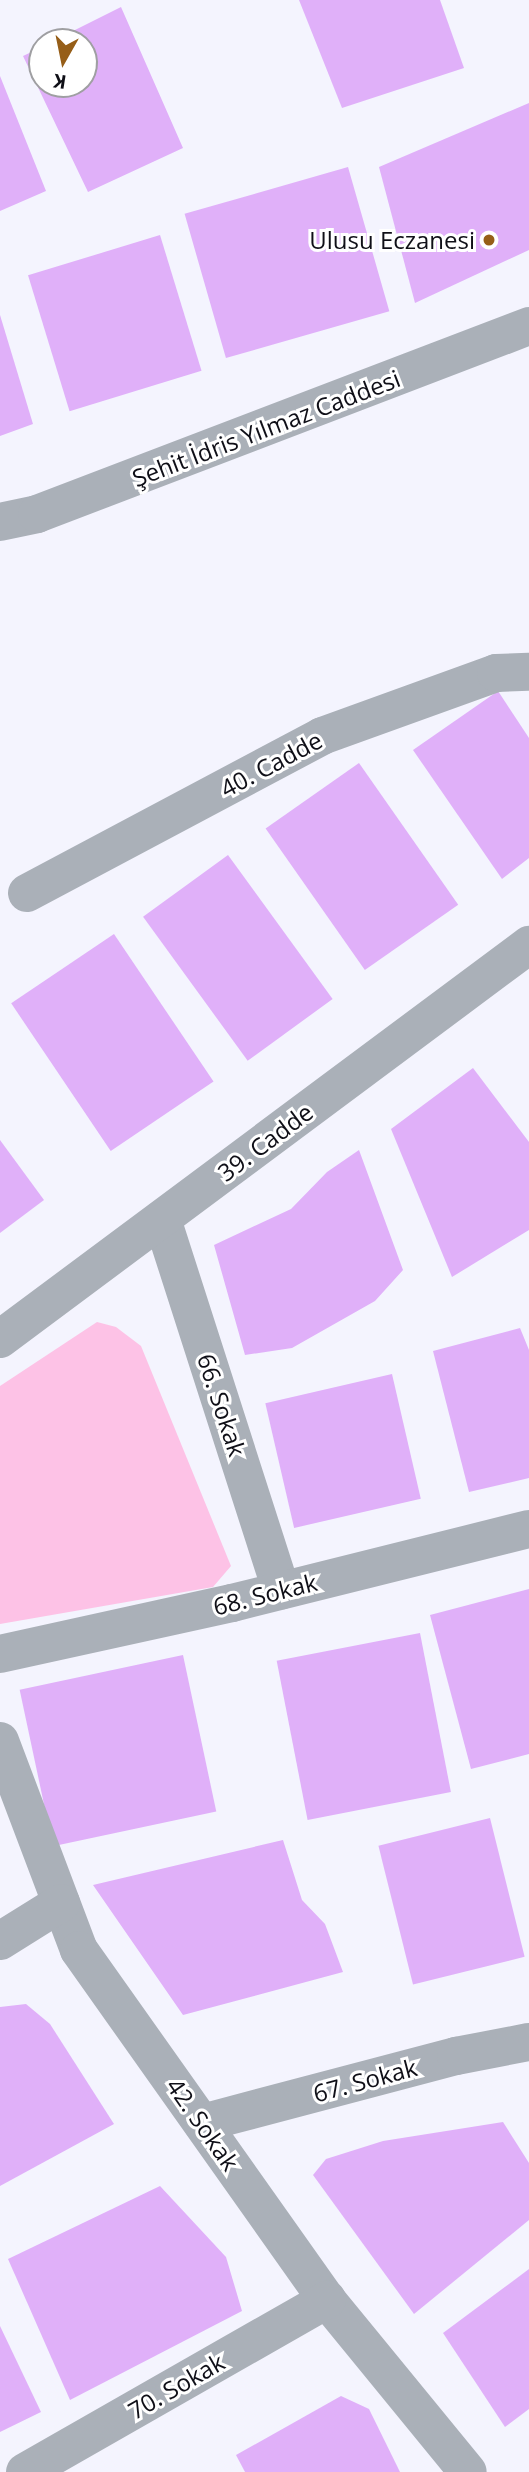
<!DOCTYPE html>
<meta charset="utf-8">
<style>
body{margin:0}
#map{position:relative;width:529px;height:2472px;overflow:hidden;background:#f4f4fe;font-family:"Open Sans",sans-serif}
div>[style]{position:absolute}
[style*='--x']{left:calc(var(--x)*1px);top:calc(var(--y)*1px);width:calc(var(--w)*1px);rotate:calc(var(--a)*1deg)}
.green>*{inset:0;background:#fdc2e6}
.building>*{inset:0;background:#e0b0f9;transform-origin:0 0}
.minor>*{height:38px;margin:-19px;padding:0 19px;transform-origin:19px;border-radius:19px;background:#aab0b8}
.dots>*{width:19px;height:19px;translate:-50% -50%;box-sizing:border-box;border:4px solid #fff;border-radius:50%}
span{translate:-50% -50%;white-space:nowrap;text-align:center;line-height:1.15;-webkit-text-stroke:6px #fff;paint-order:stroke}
.poi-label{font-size:24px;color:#0f0f17}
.right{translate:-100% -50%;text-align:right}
.street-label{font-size:24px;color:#0f0f17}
.north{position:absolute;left:28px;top:28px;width:70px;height:70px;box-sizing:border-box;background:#fff;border:2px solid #9f9fa2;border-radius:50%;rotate:189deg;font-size:19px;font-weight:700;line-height:28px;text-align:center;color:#0f0f17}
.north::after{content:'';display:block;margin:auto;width:24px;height:32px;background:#965e18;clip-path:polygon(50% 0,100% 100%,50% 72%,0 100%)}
</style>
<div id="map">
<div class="green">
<div style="clip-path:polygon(97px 1322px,116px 1327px,141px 1346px,231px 1566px,213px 1587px,0 1624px,0 1386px)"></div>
</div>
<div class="building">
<div style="clip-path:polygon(299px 0,440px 0,464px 68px,342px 108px)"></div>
<div style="clip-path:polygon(121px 7px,183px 148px,88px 192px,23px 56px,42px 47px,42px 84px,84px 84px,84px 42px,51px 42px)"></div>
<div style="clip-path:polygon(0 76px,46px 191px,0 211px)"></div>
<div style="clip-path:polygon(529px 103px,529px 250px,415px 303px,379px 167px)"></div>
<div style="left:348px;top:167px;width:150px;height:170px;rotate:74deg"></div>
<div style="left:160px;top:235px;width:142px;height:138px;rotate:73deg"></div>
<div style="clip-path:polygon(0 315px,33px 424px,0 436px)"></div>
<div style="clip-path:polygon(498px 691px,529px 738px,529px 858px,502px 879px,413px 750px)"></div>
<div style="left:359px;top:763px;width:173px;height:114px;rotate:55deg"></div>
<div style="left:228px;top:855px;width:178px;height:105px;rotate:54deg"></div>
<div style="left:114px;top:934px;width:178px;height:124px;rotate:56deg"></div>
<div style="clip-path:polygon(473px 1068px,529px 1142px,529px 1230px,452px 1277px,391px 1129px)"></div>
<div style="clip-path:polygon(0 1140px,44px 1200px,0 1233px)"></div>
<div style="clip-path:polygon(359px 1150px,403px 1270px,375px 1301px,292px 1348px,245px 1355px,214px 1245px,291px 1209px,327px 1172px)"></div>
<div style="clip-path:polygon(520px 1328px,529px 1350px,529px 1478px,469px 1492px,433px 1351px)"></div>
<div style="left:392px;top:1374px;width:128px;height:130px;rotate:77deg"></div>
<div style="clip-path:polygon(529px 1589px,529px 1754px,471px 1769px,430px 1615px)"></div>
<div style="left:420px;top:1633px;width:162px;height:146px;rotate:79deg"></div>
<div style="left:183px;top:1655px;width:160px;height:167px;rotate:78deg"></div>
<div style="left:490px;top:1818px;width:143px;height:115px;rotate:76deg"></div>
<div style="clip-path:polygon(283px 1840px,302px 1900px,325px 1924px,343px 1972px,183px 2015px,93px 1885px)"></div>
<div style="clip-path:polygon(26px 2004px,50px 2024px,114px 2124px,0 2186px,0 2007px)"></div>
<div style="clip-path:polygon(503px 2122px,529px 2163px,529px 2220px,414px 2314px,313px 2175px,326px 2159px,383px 2141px)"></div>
<div style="clip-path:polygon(160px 2186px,226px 2257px,242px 2311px,70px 2400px,8px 2259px)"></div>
<div style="clip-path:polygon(529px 2269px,529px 2409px,505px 2427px,443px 2333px)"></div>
<div style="clip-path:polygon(0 2326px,41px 2412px,0 2432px)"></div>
<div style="clip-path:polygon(341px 2396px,369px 2409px,400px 2472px,245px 2472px,236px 2455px)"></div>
</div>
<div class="minor">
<div style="--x:0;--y:522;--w:38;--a:-12"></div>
<div style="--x:37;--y:514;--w:527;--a:-20.91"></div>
<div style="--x:27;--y:893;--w:334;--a:-28"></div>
<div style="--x:322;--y:736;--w:185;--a:-19.9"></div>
<div style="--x:496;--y:673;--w:33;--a:-2"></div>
<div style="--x:162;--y:1219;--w:390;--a:72.2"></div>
<div style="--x:0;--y:1339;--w:660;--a:-36.68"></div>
<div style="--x:0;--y:1654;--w:238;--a:-12.4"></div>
<div style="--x:232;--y:1603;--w:306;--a:-14"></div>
<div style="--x:0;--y:1741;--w:223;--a:69.3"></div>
<div style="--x:79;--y:1950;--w:429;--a:54.7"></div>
<div style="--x:327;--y:2300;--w:222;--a:50.7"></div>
<div style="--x:0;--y:1941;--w:72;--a:-31.9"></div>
<div style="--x:202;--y:2123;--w:263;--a:-14.8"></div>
<div style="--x:456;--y:2056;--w:74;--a:-10.9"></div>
<div style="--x:25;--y:2472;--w:348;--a:-29.7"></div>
</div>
<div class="dots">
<div style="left:489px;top:240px;background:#965e18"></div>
</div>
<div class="poi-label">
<span class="right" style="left:475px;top:240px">Ulusu Eczanesi</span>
</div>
<div class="street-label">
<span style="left:266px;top:428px;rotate:-21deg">Şehit İdris Yılmaz Caddesi</span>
<span style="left:271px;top:764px;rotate:-28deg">40. Cadde</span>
<span style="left:265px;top:1142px;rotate:-37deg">39. Cadde</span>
<span style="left:222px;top:1405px;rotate:72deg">66. Sokak</span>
<span style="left:265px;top:1594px;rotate:-14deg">68. Sokak</span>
<span style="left:365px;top:2080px;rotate:-15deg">67. Sokak</span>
<span style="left:203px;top:2124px;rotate:55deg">42. Sokak</span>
<span style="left:176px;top:2386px;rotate:-30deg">70. Sokak</span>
</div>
<div class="north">K</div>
</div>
